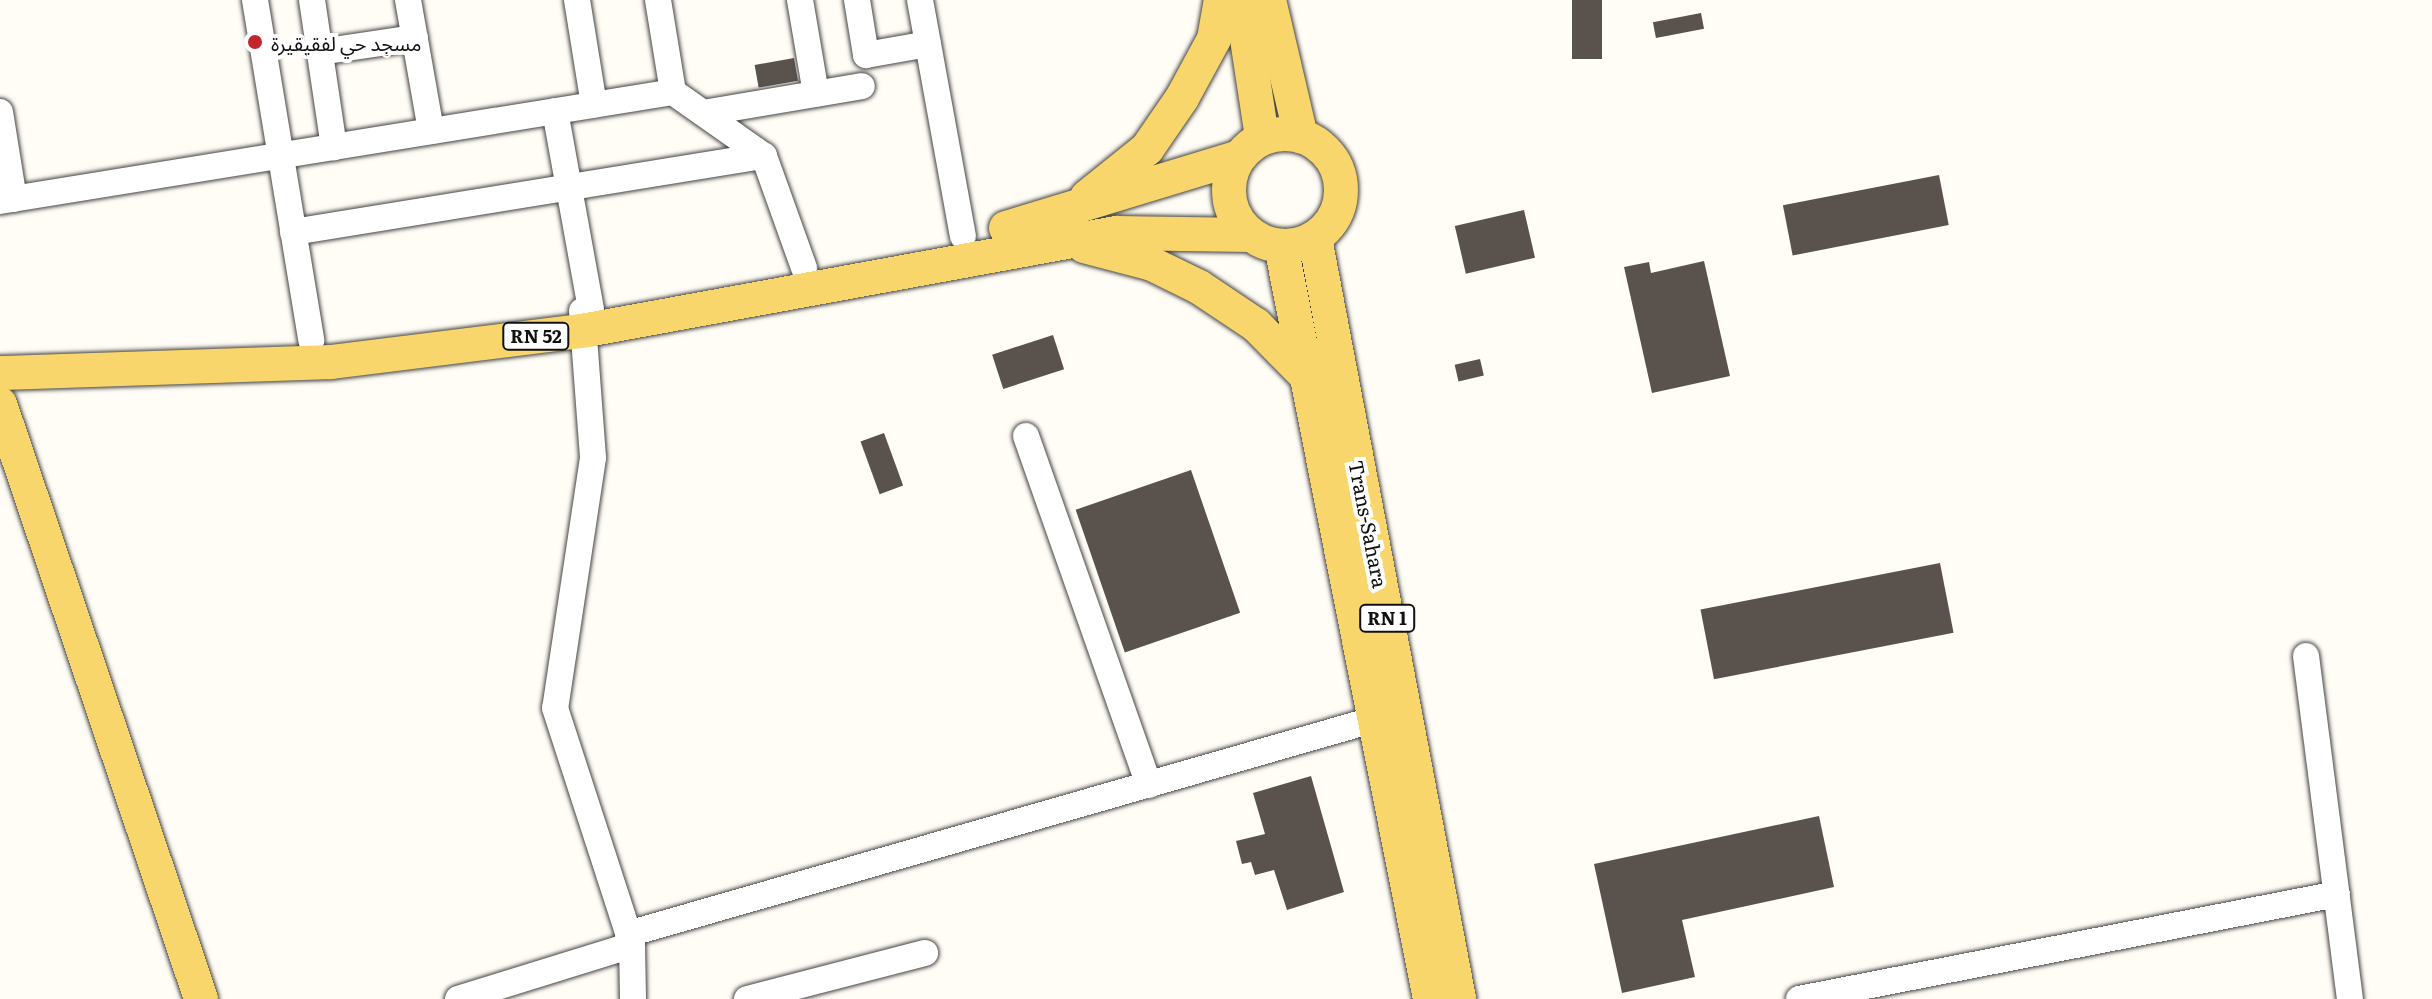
<!DOCTYPE html>
<meta charset="utf-8">
<style>
body{margin:0}
#map{position:relative;width:2432px;height:999px;overflow:hidden;background:#fffdf5;font-family:Literata,"Noto Sans Arabic",serif}
div>[style]{position:absolute}
[style*='--x']{left:calc(var(--x)*1px);top:calc(var(--y)*1px);width:calc(var(--w)*1px);rotate:calc(var(--a)*1deg)}
.building>*{inset:0;background:#5a524d;transform-origin:0 0}
.roads{filter:drop-shadow(0 0 2px #444) drop-shadow(0 0 2px #444)}
.minor>*{height:26px;margin:-13px;padding:0 13px;transform-origin:13px;border-radius:13px;background:#fff}
.major>*{height:34px;margin:-17px;padding:0 17px;transform-origin:17px;border-radius:17px;background:#f9d66b}
.major>.ring{margin:-17px;padding:0;box-sizing:content-box;background:none;border:34px solid #f9d66b;border-radius:50%}
.dots>*{width:22px;height:22px;translate:-50% -50%;box-sizing:border-box;border:4px solid #fff;border-radius:50%}
span{translate:-50% -50%;white-space:nowrap;text-align:center;line-height:1.15;-webkit-text-stroke:8px #fff;paint-order:stroke}
.shield-label span{padding:2px 6px;background:#fff;border:2px solid;border-radius:6px;-webkit-text-stroke-width:0}
.shield-label{font-size:18px;color:#111;font-weight:700}
.poi-label{font-size:20px;color:#111}
.left{translate:0 -50%;text-align:left}
.street-label{font-size:20px;color:#111}
</style>
<div id="map">
<div class="building">
<div style="left:1572px;top:0;width:30px;height:59px"></div>
<div style="left:1701px;top:13px;width:16px;height:49px;rotate:79deg"></div>
<div style="left:794px;top:58px;width:23px;height:40px;rotate:80deg"></div>
<div style="left:1939px;top:175px;width:51px;height:159px;rotate:79deg"></div>
<div style="left:1524px;top:210px;width:49px;height:71px;rotate:77deg"></div>
<div style="clip-path:polygon(1704px 261px,1730px 376px,1652px 393px,1624px 267px,1649px 262px,1651px 273px)"></div>
<div style="left:1053px;top:335px;width:36px;height:64px;rotate:72deg"></div>
<div style="left:1480px;top:359px;width:17px;height:26px;rotate:77deg"></div>
<div style="left:884px;top:433px;width:56px;height:25px;rotate:70deg"></div>
<div style="left:1191px;top:470px;width:151px;height:122px;rotate:71deg"></div>
<div style="left:1940px;top:563px;width:71px;height:244px;rotate:79deg"></div>
<div style="clip-path:polygon(1311px 776px,1344px 892px,1287px 910px,1274px 870px,1255px 875px,1251px 862px,1242px 864px,1236px 841px,1265px 834px,1253px 793px)"></div>
<div style="clip-path:polygon(1819px 816px,1834px 887px,1682px 920px,1695px 977px,1622px 993px,1594px 864px)"></div>
</div>
<div class="roads">
<div class="minor">
<div style="--x:255;--y:0;--w:345;--a:80.6"></div>
<div style="--x:312;--y:0;--w:149;--a:81.5"></div>
<div style="--x:408;--y:0;--w:133;--a:80"></div>
<div style="--x:577;--y:0;--w:106;--a:80.8"></div>
<div style="--x:658;--y:0;--w:93;--a:80.7"></div>
<div style="--x:800;--y:0;--w:95;--a:80.3"></div>
<div style="--x:857;--y:0;--w:56;--a:80.7"></div>
<div style="--x:866;--y:55;--w:63;--a:-10.1"></div>
<div style="--x:920;--y:0;--w:240;--a:79.7"></div>
<div style="--x:320;--y:52;--w:96;--a:-8.4"></div>
<div style="--x:555;--y:111;--w:201;--a:79.7"></div>
<div style="--x:0;--y:112;--w:88;--a:80.9"></div>
<div style="--x:703;--y:113;--w:161;--a:-9.6"></div>
<div style="--x:0;--y:201;--w:682;--a:-9.2"></div>
<div style="--x:673;--y:92;--w:111;--a:35.1"></div>
<div style="--x:764;--y:156;--w:119;--a:70.3"></div>
<div style="--x:293;--y:232;--w:477;--a:-9.2"></div>
<div style="--x:582;--y:311;--w:147;--a:85.7"></div>
<div style="--x:593;--y:458;--w:253;--a:98.6"></div>
<div style="--x:555;--y:708;--w:249;--a:72"></div>
<div style="--x:632;--y:945;--w:54;--a:88.9"></div>
<div style="--x:1026;--y:436;--w:370;--a:70.6"></div>
<div style="--x:2306;--y:656;--w:346;--a:82.7"></div>
<div style="--x:628;--y:934;--w:778;--a:-16.04"></div>
<div style="--x:458;--y:999;--w:182;--a:-17.2"></div>
<div style="--x:747;--y:999;--w:184;--a:-14.5"></div>
<div style="--x:1799;--y:999;--w:548;--a:-11.04"></div>
</div>
<div class="major">
<div style="--x:1241;--y:0;--w:140;--a:81.3"></div>
<div style="--x:1269;--y:0;--w:140;--a:76.8"></div>
<div class="ring" style="left:1229px;top:134px;width:78px;height:78px"></div>
<div style="--x:1087;--y:197;--w:77;--a:-38.7"></div>
<div style="--x:1147;--y:149;--w:62;--a:-55.5"></div>
<div style="--x:1182;--y:98;--w:67;--a:-61.5"></div>
<div style="--x:1214;--y:39;--w:40;--a:-80"></div>
<div style="--x:1006;--y:228;--w:244;--a:-16.9"></div>
<div style="--x:1315;--y:238;--w:775;--a:79.28"></div>
<div style="--x:1084;--y:246;--w:70;--a:14.8"></div>
<div style="--x:1152;--y:264;--w:52;--a:26.1"></div>
<div style="--x:1199;--y:287;--w:69;--a:33.7"></div>
<div style="--x:1256;--y:325;--w:80;--a:45.5"></div>
<div style="--x:1281;--y:246;--w:768;--a:78.81"></div>
<div style="--x:0;--y:373;--w:331;--a:-1.9"></div>
<div style="--x:331;--y:362;--w:258;--a:-7.1"></div>
<div style="--x:587;--y:330;--w:538;--a:-10.39"></div>
<div style="--x:1116;--y:233;--w:134;--a:0.9"></div>
<div style="--x:0;--y:404;--w:628;--a:71.33"></div>
</div>
</div>
<div class="dots">
<div style="left:255px;top:42px;background:#c4262e"></div>
</div>
<div class="shield-label">
<span style="left:536px;top:336px">RN 52</span>
<span style="left:1387px;top:618px">RN 1</span>
</div>
<div class="poi-label">
<span class="left" style="left:271px;top:42px">مسجد حي لفقيقيرة</span>
</div>
<div class="street-label">
<span style="left:1369px;top:524px;rotate:79deg">Trans-Sahara</span>
</div>
</div>
